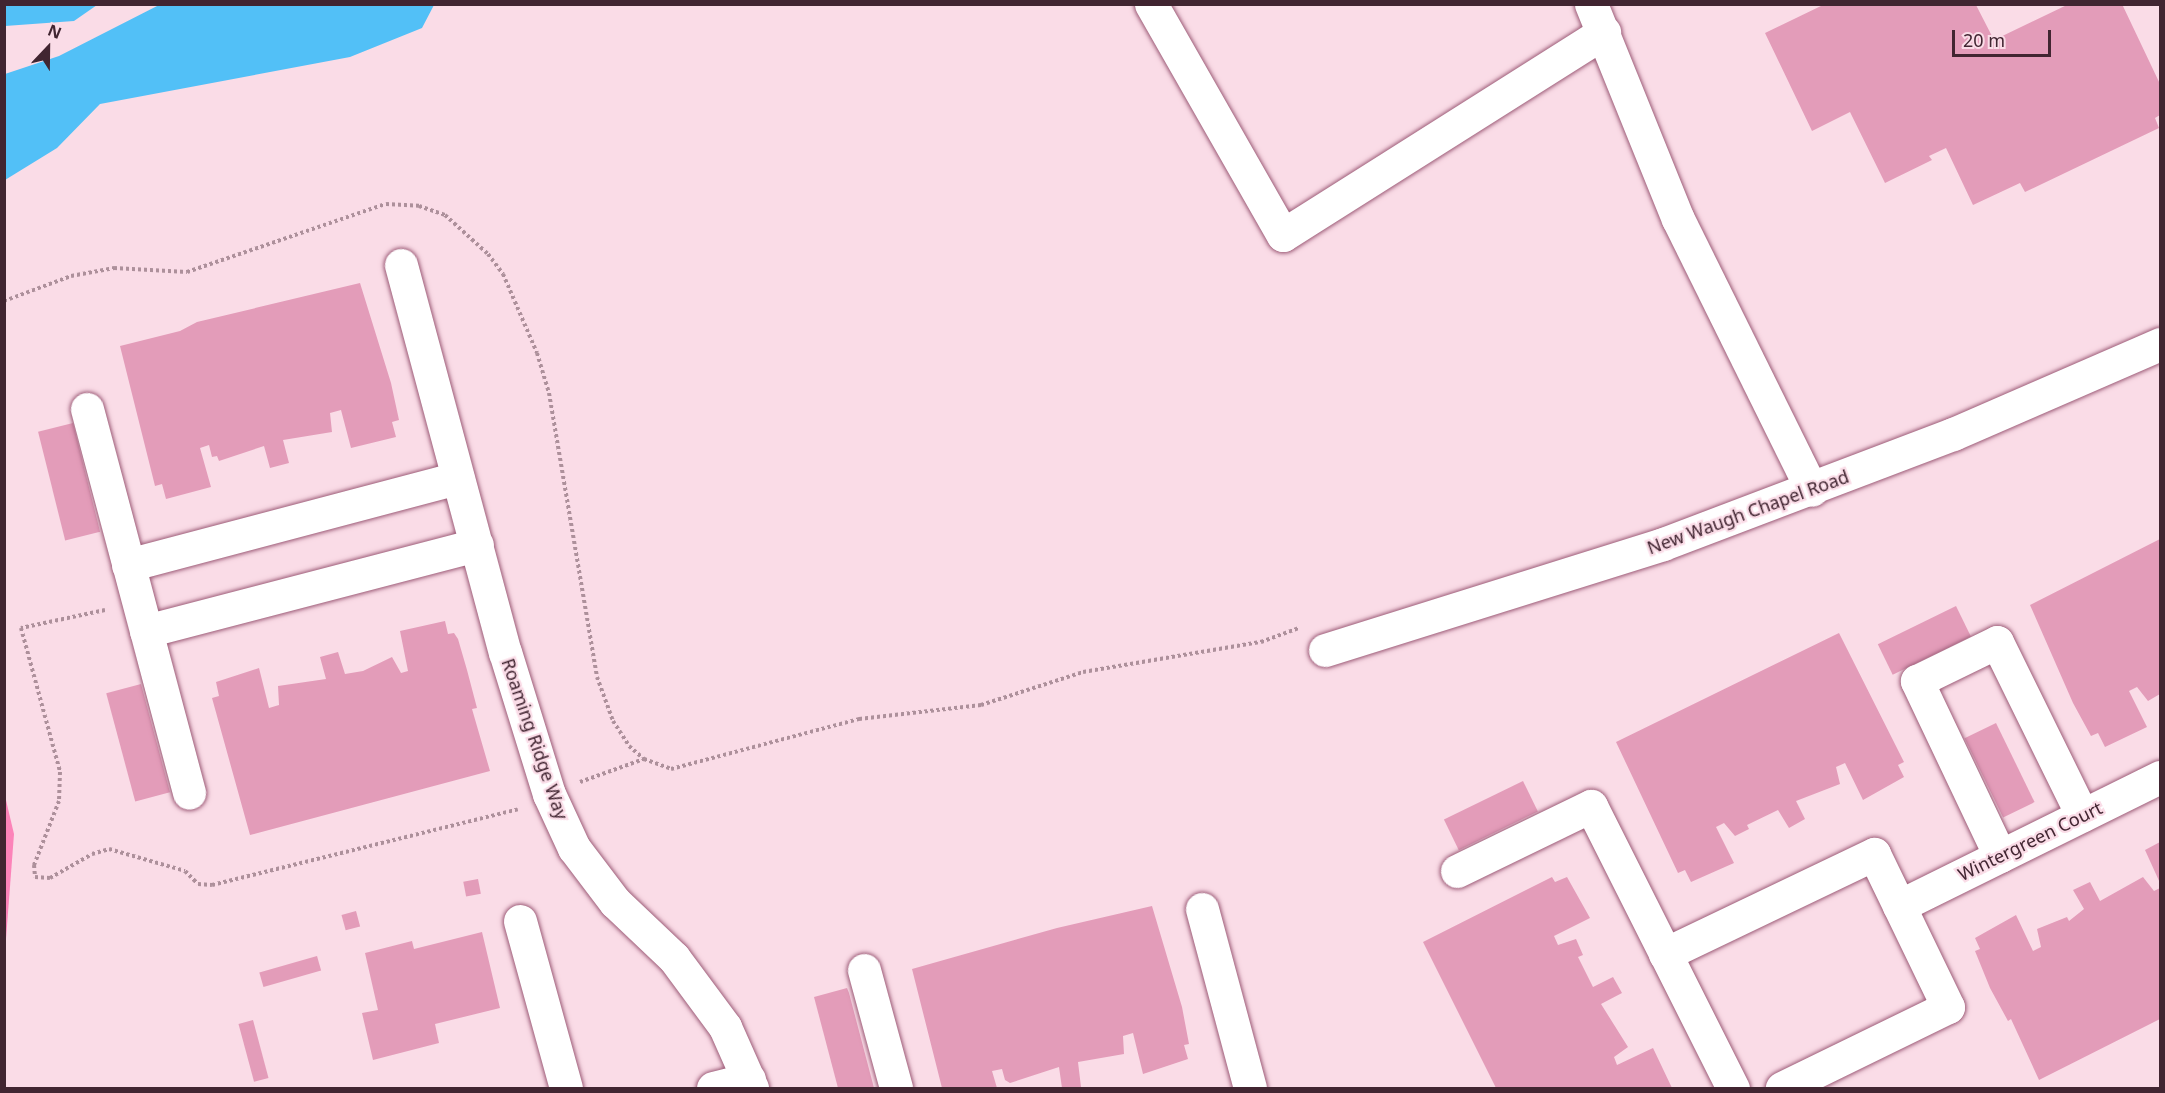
<!DOCTYPE html>
<style>
body{margin:0}
#map{position:relative;width:2165px;height:1093px;overflow:hidden;background:#fadce7;font-family:"Noto Sans",sans-serif}
div>[style]{position:absolute}
[style*='--x']{left:calc(var(--x)*1px);top:calc(var(--y)*1px);width:calc(var(--w)*1px);rotate:calc(var(--a)*1deg)}
.forest>*{inset:0;background:#fc83b9}
.water>*{inset:0;background:#52c0f7}
.building>*{inset:0;background:#e39cb9;transform-origin:0 0}
.path>*{height:4px;margin-top:-2px;transform-origin:0;background:repeating-linear-gradient(90deg,#ad909b 0 3px,transparent 0 6px)}
.roads{filter:drop-shadow(0 0 2px #9d5c78) drop-shadow(0 0 2px #9d5c78)}
.minor>*{height:33px;margin:-16.5px;padding:0 16.5px;transform-origin:16.5px;border-radius:16.5px;background:#fff}
span{translate:-50% -50%;white-space:nowrap;text-align:center;line-height:1.15;-webkit-text-stroke:4.5px #fadce7;paint-order:stroke}
.street-label{font-size:18px;color:#412531}
.frame{position:absolute;inset:0;border:6px solid #412531;pointer-events:none}
.north{position:absolute;left:18px;top:18px;width:60px;height:60px;-webkit-text-stroke:4px #fadce7;paint-order:stroke;rotate:22deg;font-size:16px;font-weight:700;line-height:24px;text-align:center;color:#412531}
.north::after{content:'';display:block;margin:auto;width:21px;height:27px;background:#412531;clip-path:polygon(50% 0,100% 100%,50% 72%,0 100%)}
.scale{position:absolute;left:1952px;top:30px;width:99px;height:27px;box-sizing:border-box;border:3px solid #412531;border-top:0;padding-left:8px;font-size:18px;line-height:21px;white-space:nowrap;color:#412531;-webkit-text-stroke:4px #fadce7;paint-order:stroke}
</style>
<div id="map">
<div class="forest">
<div style="clip-path:polygon(5px 796px,14px 834px,5px 952px)"></div>
</div>
<div class="water">
<div style="clip-path:polygon(5px 4px,97px 4px,97px 5px,74px 21px,5px 26px)"></div>
<div style="clip-path:polygon(161px 4px,434px 4px,434px 5px,422px 28px,350px 57px,100px 104px,57px 148px,5px 180px,5px 74px,59px 56px)"></div>
</div>
<div class="building">
<div style="clip-path:polygon(2069px 4px,2122px 4px,2160px 84px,2160px 115px,2155px 118px,2159px 128px,2025px 192px,2020px 183px,1973px 205px,1946px 148px,1929px 156px,1932px 160px,1885px 183px,1850px 112px,1812px 131px,1765px 33px,1823px 5px,1976px 5px,1994px 40px)"></div>
<div style="clip-path:polygon(360px 283px,391px 383px,399px 420px,392px 422px,396px 437px,351px 448px,341px 410px,330px 413px,332px 432px,283px 440px,289px 463px,270px 468px,264px 446px,219px 461px,217px 456px,212px 457px,209px 445px,200px 448px,211px 487px,166px 499px,162px 484px,155px 486px,120px 346px,180px 331px,197px 322px)"></div>
<div style="left:73px;top:423px;width:112px;height:36px;rotate:76deg"></div>
<div style="clip-path:polygon(2160px 539px,2160px 694px,2148px 701px,2137px 687px,2129px 691px,2147px 727px,2105px 747px,2098px 733px,2091px 736px,2073px 703px,2030px 605px)"></div>
<div style="left:1956px;top:606px;width:34px;height:87px;rotate:64deg"></div>
<div style="clip-path:polygon(445px 621px,448px 634px,454px 633px,458px 639px,467px 670px,477px 708px,472px 709px,490px 771px,250px 835px,212px 698px,219px 696px,216px 682px,259px 668px,269px 708px,279px 705px,278px 686px,326px 679px,320px 657px,338px 652px,345px 674px,363px 671px,392px 657px,401px 673px,408px 671px,400px 631px)"></div>
<div style="clip-path:polygon(1839px 633px,1904px 762px,1898px 765px,1904px 777px,1863px 800px,1845px 763px,1836px 767px,1840px 784px,1796px 801px,1805px 819px,1789px 828px,1778px 810px,1747px 825px,1749px 829px,1735px 836px,1724px 823px,1716px 827px,1734px 863px,1691px 882px,1685px 870px,1678px 873px,1616px 742px)"></div>
<div style="left:141px;top:684px;width:112px;height:36px;rotate:75deg"></div>
<div style="left:1996px;top:723px;width:88px;height:35px;rotate:64deg"></div>
<div style="left:1523px;top:781px;width:34px;height:88px;rotate:64deg"></div>
<div style="clip-path:polygon(2160px 842px,2160px 883px,2145px 850px)"></div>
<div style="clip-path:polygon(1552px 877px,1555px 882px,1567px 877px,1590px 918px,1554px 936px,1558px 945px,1576px 939px,1583px 955px,1578px 957px,1593px 987px,1613px 977px,1622px 993px,1601px 1004px,1628px 1047px,1614px 1057px,1617px 1065px,1653px 1048px,1672px 1088px,1496px 1088px,1423px 942px)"></div>
<div style="clip-path:polygon(2143px 877px,2154px 891px,2160px 888px,2160px 1019px,2039px 1080px,2011px 1019px,2008px 1021px,1990px 988px,1975px 951px,1980px 949px,1975px 938px,2016px 915px,2033px 951px,2041px 947px,2037px 929px,2067px 917px,2069px 921px,2084px 909px,2073px 890px,2090px 882px,2100px 901px)"></div>
<div style="left:478px;top:879px;width:15px;height:15px;rotate:79deg"></div>
<div style="clip-path:polygon(1152px 906px,1182px 1007px,1189px 1044px,1184px 1045px,1188px 1059px,1143px 1074px,1133px 1033px,1123px 1036px,1124px 1054px,1078px 1062px,1081px 1087px,1062px 1088px,1059px 1067px,1010px 1083px,1005px 1080px,1002px 1069px,992px 1071px,997px 1088px,942px 1088px,912px 969px,1057px 928px)"></div>
<div style="left:356px;top:911px;width:16px;height:15px;rotate:75deg"></div>
<div style="clip-path:polygon(482px 932px,500px 1008px,435px 1024px,439px 1043px,373px 1060px,362px 1013px,378px 1010px,365px 953px,412px 941px,414px 949px)"></div>
<div style="left:317px;top:956px;width:15px;height:60px;rotate:74deg"></div>
<div style="clip-path:polygon(847px 988px,849px 993px,874px 1088px,838px 1088px,814px 997px)"></div>
<div style="left:253px;top:1020px;width:60px;height:15px;rotate:75deg"></div>
</div>
<div class="path">
<div style="--x:4;--y:301;--w:72;--a:-20.5"></div>
<div style="--x:71;--y:276;--w:44;--a:-10.5"></div>
<div style="--x:114;--y:268;--w:73;--a:3.1"></div>
<div style="--x:187;--y:272;--w:210;--a:-18.9"></div>
<div style="--x:386;--y:204;--w:33;--a:3"></div>
<div style="--x:419;--y:206;--w:28;--a:19"></div>
<div style="--x:445;--y:215;--w:58;--a:42.2"></div>
<div style="--x:488;--y:254;--w:25;--a:53"></div>
<div style="--x:503;--y:274;--w:86;--a:66.7"></div>
<div style="--x:537;--y:353;--w:42;--a:73.3"></div>
<div style="--x:549;--y:393;--w:288;--a:80.4"></div>
<div style="--x:597;--y:677;--w:47;--a:70"></div>
<div style="--x:613;--y:721;--w:30;--a:57"></div>
<div style="--x:629;--y:746;--w:20;--a:41"></div>
<div style="--x:644;--y:759;--w:29;--a:20"></div>
<div style="--x:671;--y:769;--w:195;--a:-14.9"></div>
<div style="--x:859;--y:719;--w:123;--a:-6.5"></div>
<div style="--x:981;--y:705;--w:107;--a:-17.9"></div>
<div style="--x:1083;--y:672;--w:181;--a:-9.6"></div>
<div style="--x:1261;--y:642;--w:40;--a:-20.2"></div>
<div style="--x:105;--y:610;--w:86;--a:167.9"></div>
<div style="--x:21;--y:628;--w:149;--a:74.8"></div>
<div style="--x:60;--y:772;--w:29;--a:92"></div>
<div style="--x:59;--y:801;--w:69;--a:111.3"></div>
<div style="--x:34;--y:865;--w:12;--a:85"></div>
<div style="--x:35;--y:877;--w:15;--a:4"></div>
<div style="--x:50;--y:878;--w:48;--a:-29.7"></div>
<div style="--x:92;--y:854;--w:18;--a:-16"></div>
<div style="--x:109;--y:849;--w:79;--a:16.1"></div>
<div style="--x:185;--y:871;--w:18;--a:45"></div>
<div style="--x:198;--y:884;--w:14;--a:4"></div>
<div style="--x:212;--y:885;--w:315;--a:-13.9"></div>
<div style="--x:580;--y:782;--w:68;--a:-19.8"></div>
</div>
<div class="roads">
<div class="minor">
<div style="--x:1151;--y:4;--w:266;--a:60.3"></div>
<div style="--x:1283;--y:235;--w:380;--a:-32.3"></div>
<div style="--x:1591;--y:4;--w:232;--a:68"></div>
<div style="--x:1678;--y:219;--w:302;--a:63.7"></div>
<div style="--x:401;--y:265;--w:401;--a:75"></div>
<div style="--x:505;--y:652;--w:149;--a:72.8"></div>
<div style="--x:549;--y:794;--w:60;--a:65.2"></div>
<div style="--x:574;--y:848;--w:68;--a:52.8"></div>
<div style="--x:615;--y:902;--w:81;--a:43.5"></div>
<div style="--x:674;--y:958;--w:86;--a:53.5"></div>
<div style="--x:725;--y:1027;--w:67;--a:66.1"></div>
<div style="--x:87;--y:409;--w:397;--a:75.1"></div>
<div style="--x:128;--y:565;--w:341;--a:-14.8"></div>
<div style="--x:146;--y:631;--w:342;--a:-14.6"></div>
<div style="--x:1325;--y:650;--w:354;--a:-17.4"></div>
<div style="--x:1663;--y:544;--w:310;--a:-20.8"></div>
<div style="--x:1953;--y:434;--w:226;--a:-23.5"></div>
<div style="--x:2000;--y:856;--w:194;--a:-115.4"></div>
<div style="--x:1917;--y:681;--w:89;--a:-26"></div>
<div style="--x:1997;--y:642;--w:193;--a:63.8"></div>
<div style="--x:1457;--y:871;--w:149;--a:-25.9"></div>
<div style="--x:1591;--y:806;--w:316;--a:63.3"></div>
<div style="--x:1899;--y:906;--w:291;--a:-26.3"></div>
<div style="--x:1202;--y:909;--w:185;--a:75"></div>
<div style="--x:520;--y:921;--w:173;--a:74.6"></div>
<div style="--x:1665;--y:954;--w:232;--a:-25.6"></div>
<div style="--x:1874;--y:854;--w:170;--a:64.2"></div>
<div style="--x:1948;--y:1007;--w:185;--a:154"></div>
<div style="--x:864;--y:970;--w:122;--a:74.8"></div>
<div style="--x:713;--y:1088;--w:37;--a:-14"></div>
</div>
</div>
<div class="street-label">
<span style="left:1748px;top:512px;rotate:-20deg">New Waugh Chapel Road</span>
<span style="left:535px;top:739px;rotate:71deg">Roaming Ridge Way</span>
<span style="left:2030px;top:841px;rotate:-26deg">Wintergreen Court</span>
</div>
<div class="frame"></div>
<div class="north">N</div>
<div class="scale">20 m</div>
</div>
